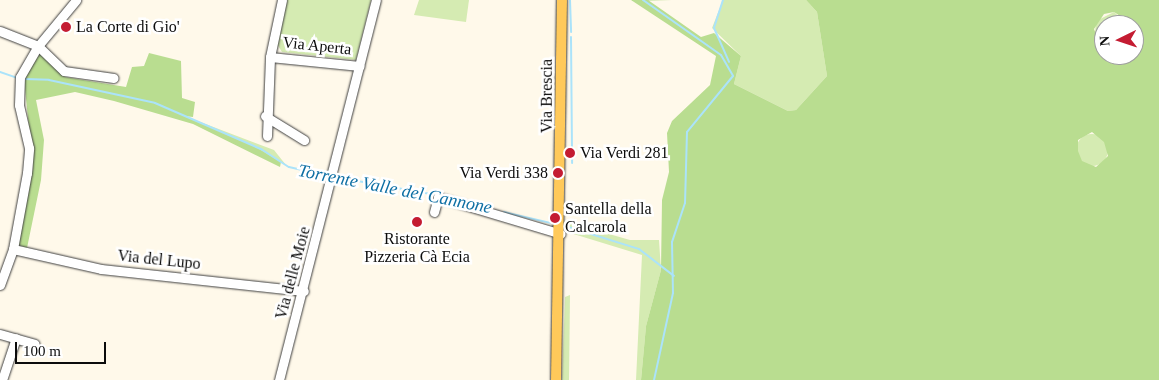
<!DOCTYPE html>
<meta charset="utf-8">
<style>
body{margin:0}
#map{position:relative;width:1159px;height:380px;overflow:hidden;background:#fff9ea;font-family:Georgia,serif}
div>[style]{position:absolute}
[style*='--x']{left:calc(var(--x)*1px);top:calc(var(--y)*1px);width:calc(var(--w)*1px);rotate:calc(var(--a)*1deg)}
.green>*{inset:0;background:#d5ebb2}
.round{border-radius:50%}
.forest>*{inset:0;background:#b9dd90}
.stream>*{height:2px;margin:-1px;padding:0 1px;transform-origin:1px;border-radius:1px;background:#abe3fa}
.roads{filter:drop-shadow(0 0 1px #3f3f3f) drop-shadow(0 0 1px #3f3f3f)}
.minor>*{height:9px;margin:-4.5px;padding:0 4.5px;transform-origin:4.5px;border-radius:4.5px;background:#fff}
.major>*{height:10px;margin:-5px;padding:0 5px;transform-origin:5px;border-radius:5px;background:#ffc95a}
.dots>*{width:14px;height:14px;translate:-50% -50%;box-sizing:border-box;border:2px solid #fff;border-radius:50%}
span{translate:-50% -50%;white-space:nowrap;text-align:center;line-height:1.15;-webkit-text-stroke:5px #fff;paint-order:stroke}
.poi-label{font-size:16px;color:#0c0c0c}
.left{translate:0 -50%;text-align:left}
.right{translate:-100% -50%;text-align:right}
.street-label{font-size:16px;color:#0c0c0c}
.water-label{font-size:18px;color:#0e6fa4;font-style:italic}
.north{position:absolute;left:1094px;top:15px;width:50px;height:50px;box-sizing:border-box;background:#fff;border:1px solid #9e9e9e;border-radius:50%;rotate:266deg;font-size:14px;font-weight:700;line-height:20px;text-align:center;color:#0c0c0c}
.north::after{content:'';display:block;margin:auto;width:18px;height:22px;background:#c41c32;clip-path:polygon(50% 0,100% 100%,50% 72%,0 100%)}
.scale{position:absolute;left:15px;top:342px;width:91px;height:22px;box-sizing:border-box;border:2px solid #0c0c0c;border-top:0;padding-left:6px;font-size:15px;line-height:18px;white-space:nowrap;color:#0c0c0c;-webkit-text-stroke:4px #fff;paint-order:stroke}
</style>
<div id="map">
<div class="green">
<div style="clip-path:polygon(287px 0,371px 0,356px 60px,282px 52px,277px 44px,278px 29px)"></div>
<div style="clip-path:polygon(419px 0,469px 0,466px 22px,414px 15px)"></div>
<div style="clip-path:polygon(723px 0,806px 0,817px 12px,827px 76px,796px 110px,788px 111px,734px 84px,741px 56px,712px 28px)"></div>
<div style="clip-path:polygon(1114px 12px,1128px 25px,1104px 25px,1103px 48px,1095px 34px,1096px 21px)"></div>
<div style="clip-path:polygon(182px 115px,274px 150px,286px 165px,270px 156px)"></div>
<div class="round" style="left:1076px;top:134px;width:32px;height:32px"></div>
<div style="clip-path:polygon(567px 222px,630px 240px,659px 240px,661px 270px,646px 326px,641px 380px,636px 380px,642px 255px,567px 232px)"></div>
<div style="clip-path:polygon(570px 295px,569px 380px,562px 380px,565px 297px)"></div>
</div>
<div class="forest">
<div style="clip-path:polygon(evenodd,631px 0,648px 0,701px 37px,714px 33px,741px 56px,734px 84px,788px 111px,796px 110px,827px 76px,817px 12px,806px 0,1159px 0,1159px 380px,641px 380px,646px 326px,661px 270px,662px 200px,669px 172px,667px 133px,672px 121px,710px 85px,716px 56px,631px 0,1114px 12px,1134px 25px,1134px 55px,1104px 55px,1094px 29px,1104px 14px,1114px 12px,631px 0,1092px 132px,1104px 142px,1108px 156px,1096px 167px,1082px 161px,1078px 151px,1078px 140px,1092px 132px)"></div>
<div style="clip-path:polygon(42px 50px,65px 77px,126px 87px,132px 67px,144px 66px,149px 53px,181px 61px,182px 98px,195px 102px,193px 117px,184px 116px,252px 145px,281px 162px,280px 167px,193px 124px,114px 101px,75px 92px,36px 100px,44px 140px,41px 180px,27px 248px,18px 245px,33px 167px,24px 79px)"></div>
</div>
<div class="stream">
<div style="--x:570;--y:0;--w:32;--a:88"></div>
<div style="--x:643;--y:0;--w:95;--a:35.2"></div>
<div style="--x:721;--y:55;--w:24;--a:60"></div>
<div style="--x:733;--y:76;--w:72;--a:129.4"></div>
<div style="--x:687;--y:132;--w:71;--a:91.6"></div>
<div style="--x:685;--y:203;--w:41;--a:108.4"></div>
<div style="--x:672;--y:242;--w:51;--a:88.9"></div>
<div style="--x:673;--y:293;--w:89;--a:102.3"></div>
<div style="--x:723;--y:0;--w:29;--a:108"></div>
<div style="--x:714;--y:28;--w:37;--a:66"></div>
<div style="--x:571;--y:37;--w:126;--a:89.5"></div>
<div style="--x:0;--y:72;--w:18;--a:19"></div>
<div style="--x:24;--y:79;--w:25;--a:2"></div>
<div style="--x:49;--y:80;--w:108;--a:12.2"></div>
<div style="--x:155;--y:103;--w:116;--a:23.5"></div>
<div style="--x:261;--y:149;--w:33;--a:33"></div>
<div style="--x:289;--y:167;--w:40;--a:13"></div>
<div style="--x:335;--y:177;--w:103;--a:10.1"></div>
<div style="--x:504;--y:212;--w:52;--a:13.2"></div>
<div style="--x:562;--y:225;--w:81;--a:17.3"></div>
<div style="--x:639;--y:249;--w:44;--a:37.6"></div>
</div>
<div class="roads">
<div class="minor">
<div style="--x:282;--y:0;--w:58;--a:101.9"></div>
<div style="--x:270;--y:57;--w:90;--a:5.7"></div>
<div style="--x:0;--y:31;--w:41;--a:21.5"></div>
<div style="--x:38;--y:46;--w:36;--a:44"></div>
<div style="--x:64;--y:71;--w:50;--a:8"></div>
<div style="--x:265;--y:116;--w:46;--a:31.6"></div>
<div style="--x:267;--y:136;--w:79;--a:-87.8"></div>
<div style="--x:434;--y:212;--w:16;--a:-75"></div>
<div style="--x:438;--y:197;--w:128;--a:16.7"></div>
<div style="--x:13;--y:249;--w:90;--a:12.8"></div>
<div style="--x:101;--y:269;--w:204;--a:6.2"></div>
<div style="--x:0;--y:285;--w:38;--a:-70"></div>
<div style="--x:13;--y:249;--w:77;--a:-79.6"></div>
<div style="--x:27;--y:173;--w:25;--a:-85"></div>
<div style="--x:29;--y:148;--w:44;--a:-103.1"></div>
<div style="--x:19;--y:105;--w:28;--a:-88"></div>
<div style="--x:20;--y:77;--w:36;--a:-60"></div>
<div style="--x:38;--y:46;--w:60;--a:-50.4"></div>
<div style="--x:0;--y:334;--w:36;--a:16"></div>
<div style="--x:2;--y:380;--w:44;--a:-71.6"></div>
<div style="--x:279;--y:380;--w:392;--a:-75.7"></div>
</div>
<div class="major">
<div style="--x:556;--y:380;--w:380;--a:-89.1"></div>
</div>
</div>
<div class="dots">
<div style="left:66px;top:27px;background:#c41c32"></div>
<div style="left:570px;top:153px;background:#c41c32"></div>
<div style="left:558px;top:173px;background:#c41c32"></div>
<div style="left:555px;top:218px;background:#c41c32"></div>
<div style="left:417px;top:222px;background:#c41c32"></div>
</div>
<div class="poi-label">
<span class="left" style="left:76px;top:27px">La Corte di Gio'</span>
<span class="left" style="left:580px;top:153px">Via Verdi 281</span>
<span class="right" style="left:548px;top:173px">Via Verdi 338</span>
<span class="left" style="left:565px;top:218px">Santella della<br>Calcarola</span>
<span style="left:417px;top:248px">Ristorante<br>Pizzeria Cà Ecia</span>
</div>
<div class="street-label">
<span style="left:317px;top:46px;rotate:6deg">Via Aperta</span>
<span style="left:547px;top:96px;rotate:-90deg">Via Brescia</span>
<span style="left:159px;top:260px;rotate:6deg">Via del Lupo</span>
<span style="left:293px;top:273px;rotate:-75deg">Via delle Moie</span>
</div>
<div class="water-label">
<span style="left:395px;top:189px;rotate:11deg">Torrente Valle del Cannone</span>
</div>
<div class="north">N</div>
<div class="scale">100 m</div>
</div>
